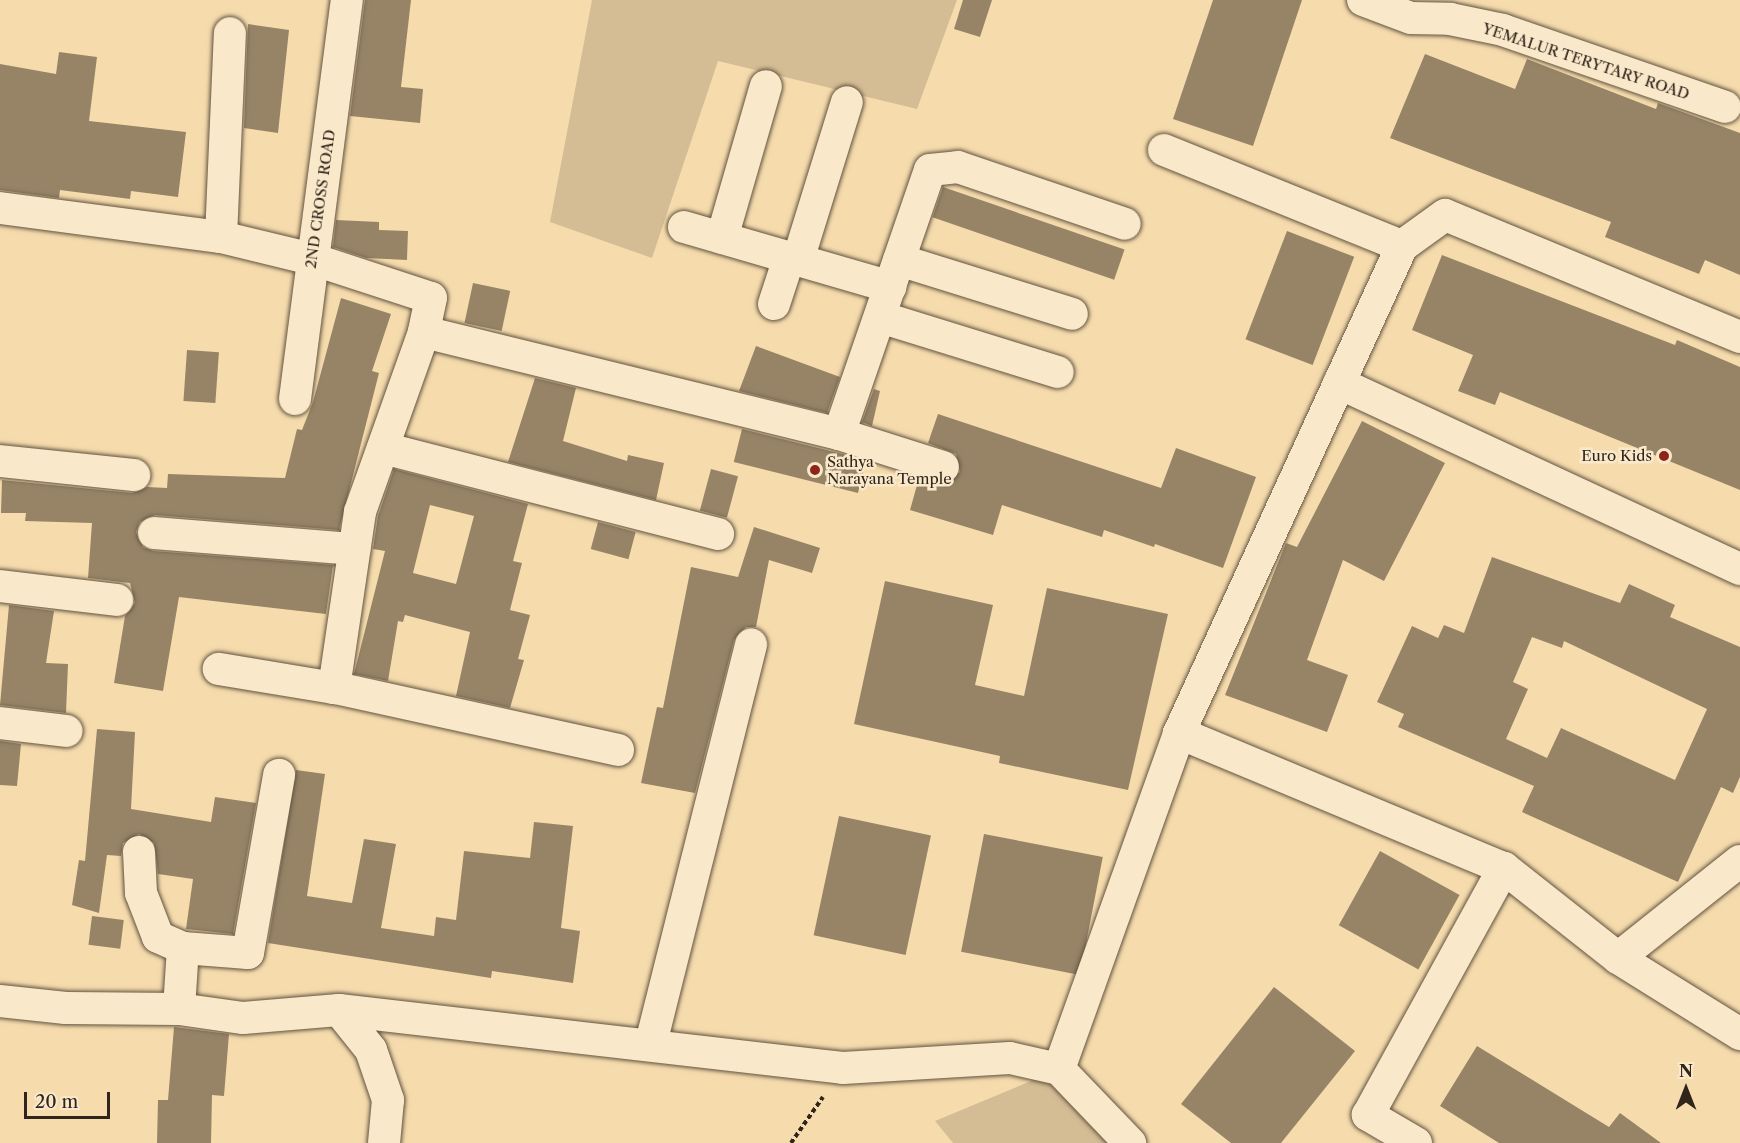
<!DOCTYPE html>
<style>
body{margin:0}
#map{position:relative;width:1740px;height:1143px;overflow:hidden;background:#f6dcad;font-family:"Libre Caslon Text",serif}
div>[style]{position:absolute}
[style*='--x']{left:calc(var(--x)*1px);top:calc(var(--y)*1px);width:calc(var(--w)*1px);rotate:calc(var(--a)*1deg)}
.green>*{inset:0;background:#d4bd94}
.building>*{inset:0;background:#978467;transform-origin:0 0}
.path>*{height:4px;margin-top:-2px;transform-origin:0;background:repeating-linear-gradient(90deg,#30251b 0 4.5px,transparent 0 7.5px)}
.roads{filter:drop-shadow(0 0 2px #625340) drop-shadow(0 0 2px #625340)}
.minor>*{height:32px;margin:-16px;padding:0 16px;transform-origin:16px;border-radius:16px;background:#f9e8ca}
.dots>*{width:16px;height:16px;translate:-50% -50%;box-sizing:border-box;border:3px solid #f9e8ca;border-radius:50%}
span{translate:-50% -50%;white-space:nowrap;text-align:center;line-height:1.15;-webkit-text-stroke:5px #f9e8ca;paint-order:stroke}
.street-label{font-size:15px;color:#30251b}
.poi-label{font-size:15px;color:#30251b}
.right{translate:-100% -50%;text-align:right}
.left{translate:0 -50%;text-align:left}
.north{position:absolute;left:1656px;top:1059px;width:60px;height:60px;-webkit-text-stroke:4px #f9e8ca;paint-order:stroke;rotate:0deg;font-size:16px;font-weight:700;line-height:24px;text-align:center;color:#30251b}
.north::after{content:'';display:block;margin:auto;width:21px;height:27px;background:#30251b;clip-path:polygon(50% 0,100% 100%,50% 72%,0 100%)}
.scale{position:absolute;left:24px;top:1092px;width:86px;height:27px;box-sizing:border-box;border:3px solid #30251b;border-top:0;padding-left:8px;font-size:18px;line-height:21px;white-space:nowrap;color:#30251b;-webkit-text-stroke:4px #f9e8ca;paint-order:stroke}
</style>
<div id="map">
<div class="green">
<div style="clip-path:polygon(592px 0,957px 0,917px 109px,718px 61px,652px 258px,550px 222px)"></div>
<div style="clip-path:polygon(1043px 1076px,1107px 1143px,953px 1143px,935px 1121px)"></div>
</div>
<div class="building">
<div style="clip-path:polygon(365px 0,411px 0,401px 87px,423px 89px,420px 123px,350px 116px)"></div>
<div style="clip-path:polygon(963px 0,992px 0,980px 37px,954px 29px)"></div>
<div style="clip-path:polygon(1213px 0,1302px 0,1253px 146px,1173px 119px)"></div>
<div style="clip-path:polygon(248px 24px,289px 30px,278px 133px,244px 128px)"></div>
<div style="clip-path:polygon(59px 52px,97px 57px,89px 121px,186px 132px,178px 197px,131px 191px,130px 199px,60px 190px,59px 198px,0 190px,0 64px,56px 74px)"></div>
<div style="clip-path:polygon(1425px 54px,1515px 89px,1527px 59px,1656px 109px,1658px 103px,1740px 133px,1740px 275px,1705px 260px,1699px 274px,1605px 237px,1611px 222px,1390px 138px)"></div>
<div style="left:943px;top:187px;width:192px;height:32px;rotate:19deg"></div>
<div style="clip-path:polygon(336px 220px,379px 222px,379px 230px,408px 231px,407px 260px,366px 258px,333px 247px)"></div>
<div style="left:1287px;top:231px;width:72px;height:116px;rotate:21deg"></div>
<div style="clip-path:polygon(1442px 255px,1675px 345px,1677px 340px,1740px 367px,1740px 490px,1500px 392px,1495px 405px,1458px 391px,1473px 355px,1412px 330px)"></div>
<div style="left:473px;top:283px;width:38px;height:41px;rotate:12deg"></div>
<div style="clip-path:polygon(341px 298px,391px 314px,372px 371px,379px 373px,339px 530px,155px 515px,140px 522px,136px 532px,143px 547px,153px 551px,333px 565px,326px 614px,179px 597px,163px 691px,114px 683px,125px 616px,135px 603px,130px 583px,88px 578px,92px 523px,25px 521px,26px 513px,1px 513px,2px 480px,132px 493px,147px 487px,167px 488px,168px 474px,285px 478px,297px 429px,302px 430px,313px 402px)"></div>
<div style="clip-path:polygon(756px 346px,840px 377px,827px 413px,739px 391px)"></div>
<div style="left:187px;top:350px;width:32px;height:51px;rotate:4deg"></div>
<div style="clip-path:polygon(535px 378px,576px 388px,563px 441px,627px 461px,628px 455px,664px 463px,656px 500px,508px 462px)"></div>
<div style="clip-path:polygon(874px 389px,880px 391px,872px 426px,862px 422px)"></div>
<div style="clip-path:polygon(938px 414px,1161px 488px,1176px 448px,1256px 477px,1223px 568px,1155px 544px,1154px 547px,1104px 530px,1102px 537px,1002px 505px,993px 535px,910px 510px,919px 478px,946px 485px,960px 472px,956px 454px,928px 443px)"></div>
<div style="clip-path:polygon(1362px 421px,1445px 463px,1384px 581px,1343px 560px,1307px 660px,1348px 675px,1327px 732px,1225px 695px,1286px 543px,1297px 547px)"></div>
<div style="left:742px;top:429px;width:128px;height:34px;rotate:14deg"></div>
<div style="clip-path:polygon(evenodd,394px 469px,528px 504px,513px 561px,522px 563px,510px 610px,530px 615px,518px 659px,524px 660px,510px 708px,456px 696px,470px 632px,405px 615px,403px 622px,398px 621px,388px 681px,354px 674px,385px 551px,373px 549px,378px 516px,394px 469px,430px 505px,474px 516px,456px 584px,413px 573px,430px 505px)"></div>
<div style="left:711px;top:469px;width:28px;height:43px;rotate:15deg"></div>
<div style="left:598px;top:522px;width:39px;height:28px;rotate:15deg"></div>
<div style="clip-path:polygon(754px 527px,820px 548px,812px 573px,769px 560px,756px 627px,746px 627px,734px 640px,695px 793px,641px 783px,657px 707px,663px 708px,691px 567px,738px 577px)"></div>
<div style="clip-path:polygon(evenodd,1492px 557px,1620px 603px,1629px 584px,1675px 605px,1670px 617px,1740px 647px,1740px 777px,1733px 793px,1721px 787px,1678px 882px,1522px 812px,1534px 786px,1398px 727px,1404px 714px,1377px 702px,1412px 626px,1438px 638px,1444px 625px,1464px 633px,1492px 557px,1532px 637px,1562px 648px,1564px 641px,1707px 709px,1675px 780px,1561px 728px,1547px 758px,1506px 739px,1528px 689px,1513px 682px,1532px 637px)"></div>
<div style="clip-path:polygon(885px 581px,993px 605px,975px 685px,1024px 696px,1047px 588px,1168px 614px,1128px 790px,999px 763px,1000px 756px,854px 724px)"></div>
<div style="clip-path:polygon(9px 605px,54px 611px,46px 663px,68px 664px,66px 713px,0 705px)"></div>
<div style="clip-path:polygon(97px 729px,135px 732px,131px 809px,211px 822px,215px 797px,256px 803px,233px 934px,186px 929px,193px 879px,158px 874px,154px 843px,139px 834px,123px 843px,121px 856px,107px 855px,99px 913px,72px 905px,79px 860px,85px 861px)"></div>
<div style="clip-path:polygon(0 741px,21px 744px,17px 786px,0 785px)"></div>
<div style="clip-path:polygon(296px 770px,325px 774px,307px 896px,352px 903px,364px 839px,396px 844px,381px 928px,434px 936px,436px 917px,456px 920px,464px 851px,530px 858px,534px 822px,573px 826px,561px 928px,580px 931px,573px 983px,492px 971px,491px 978px,268px 943px)"></div>
<div style="left:839px;top:816px;width:94px;height:122px;rotate:12deg"></div>
<div style="left:984px;top:834px;width:121px;height:120px;rotate:11deg"></div>
<div style="left:1380px;top:851px;width:91px;height:85px;rotate:29deg"></div>
<div style="left:92px;top:916px;width:32px;height:29px;rotate:7deg"></div>
<div style="clip-path:polygon(1274px 987px,1355px 1051px,1281px 1143px,1231px 1143px,1181px 1104px)"></div>
<div style="clip-path:polygon(174px 1027px,229px 1034px,224px 1096px,212px 1095px,211px 1143px,157px 1143px,158px 1100px,168px 1100px)"></div>
<div style="clip-path:polygon(1477px 1046px,1609px 1127px,1620px 1113px,1661px 1143px,1499px 1143px,1440px 1106px)"></div>
</div>
<div class="path">
<div style="--x:791;--y:1143;--w:56;--a:-55.2"></div>
</div>
<div class="roads">
<div class="minor">
<div style="--x:1363;--y:0;--w:51;--a:20.6"></div>
<div style="--x:1411;--y:18;--w:39;--a:1"></div>
<div style="--x:1450;--y:19;--w:54;--a:11.7"></div>
<div style="--x:1503;--y:30;--w:235;--a:19.1"></div>
<div style="--x:1164;--y:150;--w:257;--a:22"></div>
<div style="--x:0;--y:208;--w:223;--a:7.5"></div>
<div style="--x:221;--y:237;--w:94;--a:13.6"></div>
<div style="--x:312;--y:259;--w:125;--a:18.1"></div>
<div style="--x:431;--y:298;--w:35;--a:102"></div>
<div style="--x:424;--y:332;--w:191;--a:109.6"></div>
<div style="--x:360;--y:512;--w:178;--a:98.4"></div>
<div style="--x:334;--y:688;--w:117;--a:-170.6"></div>
<div style="--x:684;--y:227;--w:215;--a:16.2"></div>
<div style="--x:221;--y:237;--w:204;--a:-87.5"></div>
<div style="--x:722;--y:238;--w:158;--a:-73.9"></div>
<div style="--x:798;--y:260;--w:165;--a:-72.8"></div>
<div style="--x:899;--y:260;--w:181;--a:17.3"></div>
<div style="--x:774;--y:304;--w:48;--a:-71.9"></div>
<div style="--x:880;--y:317;--w:186;--a:17.2"></div>
<div style="--x:424;--y:332;--w:427;--a:13.8"></div>
<div style="--x:839;--y:434;--w:109;--a:17.6"></div>
<div style="--x:1740;--y:337;--w:319;--a:-157.5"></div>
<div style="--x:1445;--y:215;--w:53;--a:144.2"></div>
<div style="--x:1402;--y:246;--w:536;--a:114.6"></div>
<div style="--x:1179;--y:733;--w:352;--a:22.6"></div>
<div style="--x:1504;--y:868;--w:145;--a:38.3"></div>
<div style="--x:1618;--y:958;--w:144;--a:31.9"></div>
<div style="--x:1339;--y:383;--w:442;--a:24.9"></div>
<div style="--x:295;--y:399;--w:402;--a:-82.6"></div>
<div style="--x:839;--y:434;--w:279;--a:-71"></div>
<div style="--x:930;--y:170;--w:28;--a:-6"></div>
<div style="--x:958;--y:167;--w:176;--a:18.8"></div>
<div style="--x:383;--y:448;--w:346;--a:14.4"></div>
<div style="--x:0;--y:461;--w:135;--a:6"></div>
<div style="--x:154;--y:533;--w:201;--a:4.6"></div>
<div style="--x:0;--y:586;--w:118;--a:6.8"></div>
<div style="--x:327;--y:686;--w:298;--a:12.4"></div>
<div style="--x:0;--y:723;--w:67;--a:6.8"></div>
<div style="--x:139;--y:852;--w:41;--a:87.2"></div>
<div style="--x:141;--y:893;--w:47;--a:68.9"></div>
<div style="--x:158;--y:937;--w:27;--a:24"></div>
<div style="--x:183;--y:948;--w:61;--a:93.8"></div>
<div style="--x:183;--y:948;--w:65;--a:4.4"></div>
<div style="--x:248;--y:953;--w:181;--a:-80.1"></div>
<div style="--x:1618;--y:958;--w:156;--a:-38.5"></div>
<div style="--x:0;--y:1001;--w:66;--a:6.1"></div>
<div style="--x:66;--y:1008;--w:113;--a:0.5"></div>
<div style="--x:179;--y:1009;--w:65;--a:8"></div>
<div style="--x:243;--y:1018;--w:96;--a:-4.8"></div>
<div style="--x:339;--y:1010;--w:507;--a:6.56"></div>
<div style="--x:843;--y:1068;--w:167;--a:-3.4"></div>
<div style="--x:1010;--y:1058;--w:50;--a:12.7"></div>
<div style="--x:1059;--y:1069;--w:103;--a:46.2"></div>
<div style="--x:339;--y:1010;--w:51;--a:51.3"></div>
<div style="--x:371;--y:1050;--w:53;--a:71.2"></div>
<div style="--x:388;--y:1100;--w:43;--a:95.3"></div>
<div style="--x:651;--y:1043;--w:411;--a:-75.9"></div>
<div style="--x:1059;--y:1069;--w:357;--a:-70.3"></div>
<div style="--x:1416;--y:1143;--w:56;--a:-149.7"></div>
<div style="--x:1368;--y:1115;--w:282;--a:-61.2"></div>
</div>
</div>
<div class="dots">
<div style="left:1664px;top:456px;background:#8f2418"></div>
<div style="left:815px;top:470px;background:#8f2418"></div>
</div>
<div class="street-label">
<span style="left:1586px;top:61px;rotate:18deg">YEMALUR TERYTARY ROAD</span>
<span style="left:320px;top:199px;rotate:-82deg">2ND CROSS ROAD</span>
</div>
<div class="poi-label">
<span class="right" style="left:1652px;top:456px">Euro Kids</span>
<span class="left" style="left:827px;top:470px">Sathya<br>Narayana Temple</span>
</div>
<div class="north">N</div>
<div class="scale">20 m</div>
</div>
